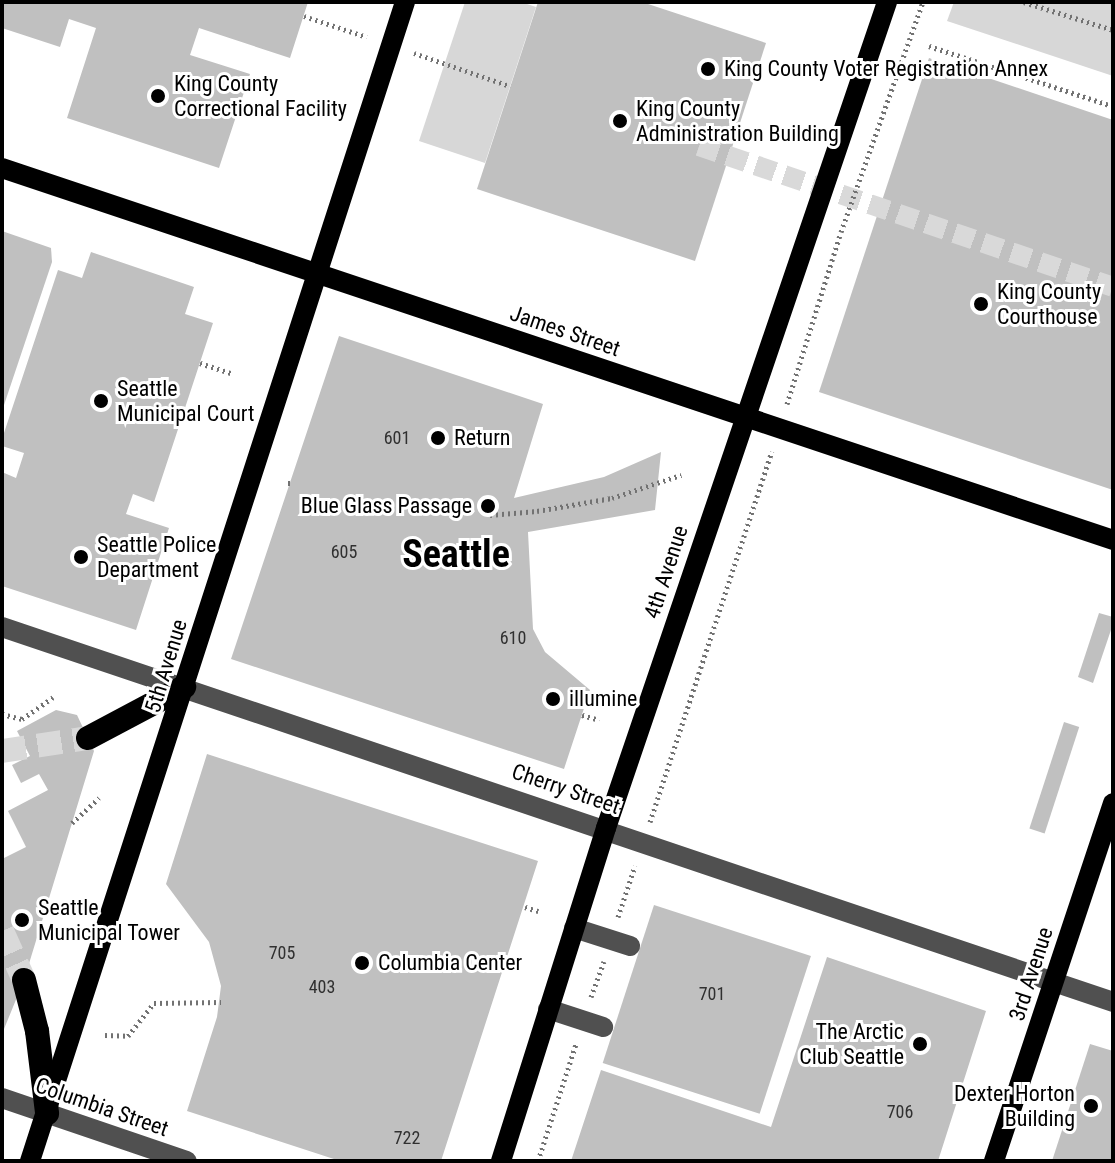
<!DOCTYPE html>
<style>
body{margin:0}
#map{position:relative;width:1115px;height:1163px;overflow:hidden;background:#fff;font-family:"Roboto Condensed",sans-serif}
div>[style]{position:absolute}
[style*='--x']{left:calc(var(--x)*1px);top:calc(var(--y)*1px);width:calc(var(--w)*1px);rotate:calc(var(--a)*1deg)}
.green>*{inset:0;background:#d7d7d7}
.building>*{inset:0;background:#c0c0c0;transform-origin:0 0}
.minor-tunnel>*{height:20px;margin-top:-10px;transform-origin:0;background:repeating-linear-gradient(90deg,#d9d9d9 0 20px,transparent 0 30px)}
.highway-tunnel>*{height:24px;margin-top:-12px;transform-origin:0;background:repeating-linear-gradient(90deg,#d9d9d9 0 24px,transparent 0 36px)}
.path>*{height:5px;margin-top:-2.5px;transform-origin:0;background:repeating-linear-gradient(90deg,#727272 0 2px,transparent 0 6px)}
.minor>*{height:20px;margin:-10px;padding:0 10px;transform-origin:10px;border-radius:10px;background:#505050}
.major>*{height:20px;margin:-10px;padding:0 10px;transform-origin:10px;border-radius:10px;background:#000}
.highway>*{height:24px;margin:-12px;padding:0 12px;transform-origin:12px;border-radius:12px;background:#000}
.dots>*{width:22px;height:22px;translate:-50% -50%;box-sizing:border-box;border:4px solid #fff;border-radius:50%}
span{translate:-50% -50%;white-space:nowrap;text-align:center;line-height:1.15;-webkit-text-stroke:6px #fff;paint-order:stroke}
.number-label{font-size:18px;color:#303030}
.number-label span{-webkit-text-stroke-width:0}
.poi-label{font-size:22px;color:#000}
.left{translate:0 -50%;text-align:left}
.right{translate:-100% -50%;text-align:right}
.street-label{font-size:22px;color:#000}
.town-label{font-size:38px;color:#000;font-weight:700}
.frame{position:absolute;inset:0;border:4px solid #000;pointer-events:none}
</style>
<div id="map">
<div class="green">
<div style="clip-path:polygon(465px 2px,521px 2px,536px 7px,485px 163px,419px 141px)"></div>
<div style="clip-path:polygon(954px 2px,1113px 2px,1113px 76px,947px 21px)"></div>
</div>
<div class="building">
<div style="clip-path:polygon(2px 2px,308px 2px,290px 58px,199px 28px,190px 55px,250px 74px,219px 168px,67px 118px,96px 28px,69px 19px,60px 47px,2px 28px)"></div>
<div style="clip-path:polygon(538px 2px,642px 2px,766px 43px,695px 261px,477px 189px)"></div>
<div style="clip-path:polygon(929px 58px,1113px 120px,1113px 490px,819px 392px)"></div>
<div style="clip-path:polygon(2px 231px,51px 248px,52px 262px,3px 408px)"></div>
<div style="clip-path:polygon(91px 252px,194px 287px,185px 314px,213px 323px,154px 502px,133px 494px,126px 514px,169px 528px,136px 630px,2px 586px,2px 472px,16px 478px,24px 453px,2px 446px,2px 439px,58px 270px,82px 278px)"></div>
<div style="clip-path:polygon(339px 336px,543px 404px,514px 498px,604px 477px,661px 452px,655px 510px,528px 532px,533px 629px,545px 652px,590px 690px,564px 769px,231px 659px)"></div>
<div style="clip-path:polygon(1099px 613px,1113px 617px,1113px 624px,1093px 683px,1078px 677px)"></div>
<div style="clip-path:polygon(56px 710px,77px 715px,94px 751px,24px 980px,2px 1034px,2px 859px,26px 847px,8px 811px,48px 790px,39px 774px,21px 783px,12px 765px,30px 756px,17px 731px)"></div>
<div style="left:1064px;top:722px;width:16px;height:112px;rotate:18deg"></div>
<div style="clip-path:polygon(207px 754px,538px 861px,441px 1161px,340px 1161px,187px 1111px,217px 1017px,221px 986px,209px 942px,166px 884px)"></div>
<div style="left:654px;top:905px;width:165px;height:166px;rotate:18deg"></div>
<div style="clip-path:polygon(827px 957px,986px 1011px,938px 1161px,571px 1161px,601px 1070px,771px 1127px)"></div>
<div style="clip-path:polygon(1090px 1044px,1113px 1051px,1113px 1161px,1052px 1161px)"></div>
</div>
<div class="minor-tunnel">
<div style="--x:699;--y:146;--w:437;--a:18.8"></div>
</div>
<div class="highway-tunnel">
<div style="--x:2;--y:751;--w:87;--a:-8.6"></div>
<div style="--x:2;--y:931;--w:54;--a:65.8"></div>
</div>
<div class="path">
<div style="--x:1024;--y:2;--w:93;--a:17.5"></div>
<div style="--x:304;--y:16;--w:66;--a:18.4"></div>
<div style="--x:929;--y:46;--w:194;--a:18.1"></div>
<div style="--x:414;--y:53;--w:102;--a:19"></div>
<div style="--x:200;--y:363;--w:35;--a:18"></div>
<div style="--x:787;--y:404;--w:180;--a:-72.6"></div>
<div style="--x:841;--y:232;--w:244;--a:-70.4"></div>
<div style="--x:288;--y:483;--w:2;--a:0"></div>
<div style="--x:490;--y:515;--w:47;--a:-4.9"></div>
<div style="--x:537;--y:511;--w:76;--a:-9.8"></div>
<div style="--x:612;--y:498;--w:73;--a:-18.4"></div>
<div style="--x:2;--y:714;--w:21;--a:14"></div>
<div style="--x:22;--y:719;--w:38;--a:-35"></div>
<div style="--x:582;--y:715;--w:18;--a:16"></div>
<div style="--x:650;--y:822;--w:390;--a:-71.8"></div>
<div style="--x:72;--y:823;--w:37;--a:-43"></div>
<div style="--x:525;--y:907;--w:14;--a:17"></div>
<div style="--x:618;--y:917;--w:54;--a:-71.6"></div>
<div style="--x:591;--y:997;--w:38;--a:-70"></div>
<div style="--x:105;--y:1035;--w:23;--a:2"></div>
<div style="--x:128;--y:1036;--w:42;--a:-51.8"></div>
<div style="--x:154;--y:1003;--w:67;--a:-0.9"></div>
<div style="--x:538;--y:1161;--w:123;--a:-72"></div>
</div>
<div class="minor">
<div style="--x:2;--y:627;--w:1173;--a:18.65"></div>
<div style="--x:574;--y:928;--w:59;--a:17.8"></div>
<div style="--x:548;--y:1009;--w:58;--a:18.1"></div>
<div style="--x:2;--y:1098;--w:195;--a:18.8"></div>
</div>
<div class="major">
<div style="--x:2;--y:168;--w:1172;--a:18.51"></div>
<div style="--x:30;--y:1161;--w:1218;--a:-72.07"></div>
<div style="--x:501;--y:1161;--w:349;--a:-72.5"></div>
<div style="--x:606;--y:828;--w:872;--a:-71.21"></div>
<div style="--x:994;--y:1161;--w:377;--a:-71.6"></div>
</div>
<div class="highway">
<div style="--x:88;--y:738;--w:109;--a:-28"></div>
<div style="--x:24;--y:980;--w:53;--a:75.7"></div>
<div style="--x:37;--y:1031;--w:83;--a:83"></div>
</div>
<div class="dots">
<div style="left:708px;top:69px;background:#000"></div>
<div style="left:158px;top:96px;background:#000"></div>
<div style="left:620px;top:121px;background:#000"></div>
<div style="left:981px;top:304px;background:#000"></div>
<div style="left:101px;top:401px;background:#000"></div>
<div style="left:438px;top:438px;background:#000"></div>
<div style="left:488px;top:506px;background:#000"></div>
<div style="left:81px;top:557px;background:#000"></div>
<div style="left:553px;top:699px;background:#000"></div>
<div style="left:22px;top:920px;background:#000"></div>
<div style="left:362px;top:963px;background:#000"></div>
<div style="left:920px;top:1044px;background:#000"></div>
<div style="left:1091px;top:1106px;background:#000"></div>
</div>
<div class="number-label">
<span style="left:397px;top:438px">601</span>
<span style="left:344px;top:552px">605</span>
<span style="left:513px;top:638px">610</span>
<span style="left:282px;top:953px">705</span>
<span style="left:322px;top:987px">403</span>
<span style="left:712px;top:994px">701</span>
<span style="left:900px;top:1112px">706</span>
<span style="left:407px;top:1138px">722</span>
</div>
<div class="poi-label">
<span class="left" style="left:724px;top:69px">King County Voter Registration Annex</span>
<span class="left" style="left:174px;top:96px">King County<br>Correctional Facility</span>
<span class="left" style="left:636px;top:121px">King County<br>Administration Building</span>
<span class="left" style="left:997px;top:304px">King County<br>Courthouse</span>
<span class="left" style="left:117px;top:401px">Seattle<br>Municipal Court</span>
<span class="left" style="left:454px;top:438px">Return</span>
<span class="right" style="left:472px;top:506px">Blue Glass Passage</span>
<span class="left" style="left:97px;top:557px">Seattle Police<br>Department</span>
<span class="left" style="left:569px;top:699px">illumine</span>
<span class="left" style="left:38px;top:920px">Seattle<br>Municipal Tower</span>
<span class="left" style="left:378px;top:963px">Columbia Center</span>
<span class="right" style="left:904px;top:1044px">The Arctic<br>Club Seattle</span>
<span class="right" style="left:1075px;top:1106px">Dexter Horton<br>Building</span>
</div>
<div class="street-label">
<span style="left:565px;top:331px;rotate:19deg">James Street</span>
<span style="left:666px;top:572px;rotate:-72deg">4th Avenue</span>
<span style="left:166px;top:666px;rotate:-73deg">5th Avenue</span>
<span style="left:566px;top:789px;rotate:19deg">Cherry Street</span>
<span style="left:1031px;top:974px;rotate:-72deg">3rd Avenue</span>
<span style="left:102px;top:1107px;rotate:19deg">Columbia Street</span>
</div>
<div class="town-label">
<span style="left:456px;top:555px">Seattle</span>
</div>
<div class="frame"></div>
</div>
